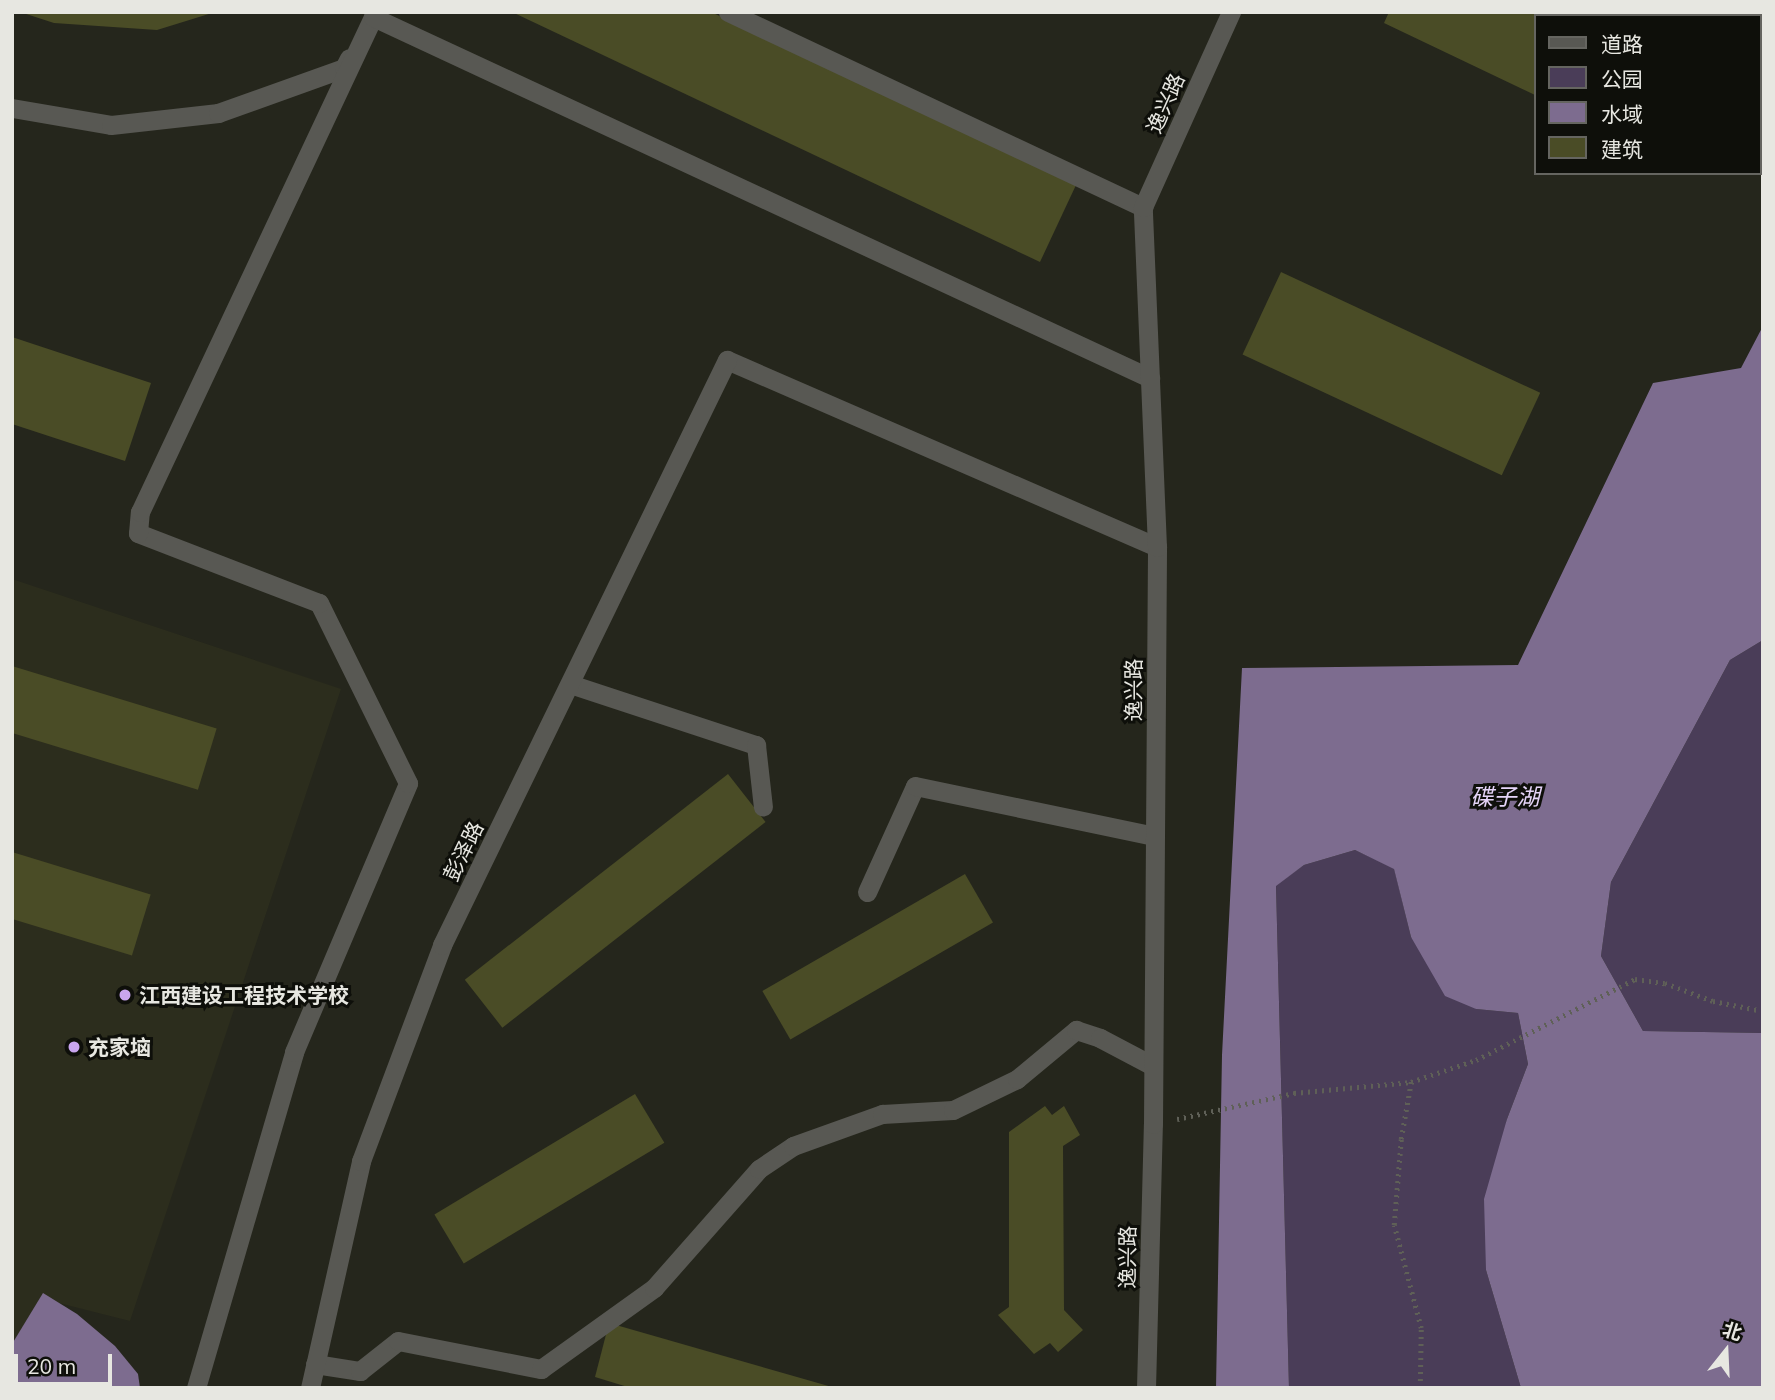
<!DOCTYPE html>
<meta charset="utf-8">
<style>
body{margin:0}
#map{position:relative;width:1775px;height:1400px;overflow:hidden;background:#25261c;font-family:Mulish,"Noto Sans SC",sans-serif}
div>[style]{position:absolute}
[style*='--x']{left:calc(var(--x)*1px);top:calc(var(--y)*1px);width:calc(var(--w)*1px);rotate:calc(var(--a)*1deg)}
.built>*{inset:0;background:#2c2d1d}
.green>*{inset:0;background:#4a3d58}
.water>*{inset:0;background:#7d6c8f}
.building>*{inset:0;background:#4a4c26;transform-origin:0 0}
.path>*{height:4.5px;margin-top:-2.25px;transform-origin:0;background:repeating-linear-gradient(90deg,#5f6057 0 2px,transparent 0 7px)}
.service>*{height:19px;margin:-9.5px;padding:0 9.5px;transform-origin:9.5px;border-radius:9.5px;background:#585853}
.minor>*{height:19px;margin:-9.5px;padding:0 9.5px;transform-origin:9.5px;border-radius:9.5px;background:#585853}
.dots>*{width:19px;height:19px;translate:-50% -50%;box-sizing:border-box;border:4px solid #0e0f0a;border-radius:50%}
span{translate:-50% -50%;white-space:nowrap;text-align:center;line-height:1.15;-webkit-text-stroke:6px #0e0f0a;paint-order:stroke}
.street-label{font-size:21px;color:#e7e7e1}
.poi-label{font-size:21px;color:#e7e7e1;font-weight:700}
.left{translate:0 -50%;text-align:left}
.water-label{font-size:23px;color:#e5d4f8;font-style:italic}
.frame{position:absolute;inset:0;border:14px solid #e7e7e1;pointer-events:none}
.legend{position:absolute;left:1534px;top:14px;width:228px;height:161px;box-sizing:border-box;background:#0e0f0a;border:2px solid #656560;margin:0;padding:9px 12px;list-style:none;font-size:21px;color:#e7e7e1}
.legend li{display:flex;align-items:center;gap:14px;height:35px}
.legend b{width:35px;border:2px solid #656560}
.north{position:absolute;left:1691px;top:1316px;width:70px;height:70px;-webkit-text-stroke:5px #0e0f0a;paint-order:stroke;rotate:18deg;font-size:19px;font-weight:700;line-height:28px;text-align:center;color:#e7e7e1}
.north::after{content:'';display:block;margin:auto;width:24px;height:32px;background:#e7e7e1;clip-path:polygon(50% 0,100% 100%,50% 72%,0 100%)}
.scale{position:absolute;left:14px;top:1354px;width:98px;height:32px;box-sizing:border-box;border:4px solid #e7e7e1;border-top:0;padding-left:9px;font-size:21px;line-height:24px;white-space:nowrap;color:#e7e7e1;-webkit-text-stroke:5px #0e0f0a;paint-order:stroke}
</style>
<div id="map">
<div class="built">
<div style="clip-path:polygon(12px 579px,341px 689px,130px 1321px,55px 1302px,12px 1388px)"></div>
</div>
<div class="green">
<div style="clip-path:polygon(1763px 640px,1763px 1033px,1643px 1031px,1601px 956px,1611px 882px,1730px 660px)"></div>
<div style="clip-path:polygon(1355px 850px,1394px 868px,1411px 937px,1476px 1009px,1518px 1013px,1528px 1064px,1507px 1119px,1486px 1270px,1521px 1388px,1289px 1388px,1276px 885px,1304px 865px)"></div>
</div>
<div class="water">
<div style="clip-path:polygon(1763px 326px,1763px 640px,1730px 660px,1611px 882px,1601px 956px,1643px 1031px,1763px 1033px,1763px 1388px,1521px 1388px,1486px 1270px,1484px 1199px,1507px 1119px,1528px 1064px,1518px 1013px,1476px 1009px,1445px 996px,1411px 937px,1394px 869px,1355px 850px,1304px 865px,1276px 886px,1289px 1388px,1216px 1388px,1222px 1055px,1242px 668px,1518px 665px,1653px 383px,1741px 368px)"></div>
<div style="clip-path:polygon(43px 1293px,77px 1314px,115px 1346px,138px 1374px,140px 1388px,12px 1388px,12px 1344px)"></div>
</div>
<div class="building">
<div style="clip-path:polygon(20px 12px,212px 12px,212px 13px,157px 30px,54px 23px)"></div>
<div style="clip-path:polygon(512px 12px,711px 12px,1076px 185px,1040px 262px)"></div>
<div style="clip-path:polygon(1389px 12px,1573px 12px,1580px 16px,1535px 16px,1535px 95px,1384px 23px)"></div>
<div style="left:1281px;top:272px;width:286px;height:91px;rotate:25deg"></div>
<div style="clip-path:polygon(12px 337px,151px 383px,125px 461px,12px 424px)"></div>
<div style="left:12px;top:666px;width:214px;height:64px;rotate:17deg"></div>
<div style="left:728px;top:774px;width:61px;height:334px;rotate:52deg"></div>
<div style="left:12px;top:852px;width:145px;height:64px;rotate:17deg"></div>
<div style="left:965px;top:874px;width:56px;height:234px;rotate:60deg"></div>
<div style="left:635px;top:1094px;width:57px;height:234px;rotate:59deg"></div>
<div style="clip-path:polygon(1045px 1106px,1052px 1115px,1064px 1106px,1080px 1135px,1063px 1146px,1064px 1310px,1083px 1330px,1058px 1352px,1050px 1343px,1034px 1354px,998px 1315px,1009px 1307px,1009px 1132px)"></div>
<div style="clip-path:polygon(609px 1323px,832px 1387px,832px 1388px,631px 1388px,595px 1377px)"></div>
</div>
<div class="path">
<div style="--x:1177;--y:1119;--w:120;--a:-12.5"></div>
<div style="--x:1294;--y:1093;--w:118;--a:-5.4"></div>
<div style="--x:1420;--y:1388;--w:60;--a:-89"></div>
<div style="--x:1421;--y:1328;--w:106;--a:-104.7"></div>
<div style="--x:1394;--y:1225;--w:86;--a:-85.3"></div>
<div style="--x:1401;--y:1139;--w:58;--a:-80"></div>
<div style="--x:1411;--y:1082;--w:69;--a:-18.7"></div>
<div style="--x:1476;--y:1060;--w:178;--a:-27"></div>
<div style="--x:1635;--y:979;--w:30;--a:8"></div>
<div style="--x:1665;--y:983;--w:51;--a:20.6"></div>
<div style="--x:1713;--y:1001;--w:51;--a:11.3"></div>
</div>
<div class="service">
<div style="--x:728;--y:12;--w:459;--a:25.2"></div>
<div style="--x:12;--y:108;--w:100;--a:9.7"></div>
<div style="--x:111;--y:125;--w:108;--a:-6.4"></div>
<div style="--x:218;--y:113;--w:134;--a:-19.7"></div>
<div style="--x:344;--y:68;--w:11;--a:-63"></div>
<div style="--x:727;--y:360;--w:469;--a:23.5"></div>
<div style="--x:570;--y:684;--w:196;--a:18.2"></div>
<div style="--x:756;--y:745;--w:62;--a:83.6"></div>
<div style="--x:867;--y:892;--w:116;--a:-65.6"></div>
<div style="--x:915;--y:786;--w:245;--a:11.8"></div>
<div style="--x:315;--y:1364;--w:46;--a:8.8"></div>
<div style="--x:360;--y:1371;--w:48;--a:-38.3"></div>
<div style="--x:398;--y:1341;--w:146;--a:11.1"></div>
<div style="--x:541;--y:1369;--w:139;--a:-35.6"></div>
<div style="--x:654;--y:1288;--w:159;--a:-48.6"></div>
<div style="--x:759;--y:1169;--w:41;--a:-34.1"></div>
<div style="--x:793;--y:1146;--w:95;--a:-19.8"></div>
<div style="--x:882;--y:1114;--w:71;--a:-3.2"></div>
<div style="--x:953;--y:1110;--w:71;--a:-25.8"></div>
<div style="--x:1017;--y:1079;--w:77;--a:-39.7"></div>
<div style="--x:1076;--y:1030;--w:25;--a:18"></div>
<div style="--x:1100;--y:1038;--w:60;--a:27.8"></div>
<div style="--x:196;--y:1388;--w:350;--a:-73.7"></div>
<div style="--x:294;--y:1052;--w:292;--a:-67"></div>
<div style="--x:408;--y:783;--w:201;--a:-116.3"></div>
<div style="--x:319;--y:603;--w:194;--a:-158.9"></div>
<div style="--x:138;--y:533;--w:21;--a:-85"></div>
<div style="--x:140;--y:512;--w:547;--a:-64.79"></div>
<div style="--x:373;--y:17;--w:857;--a:24.92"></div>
</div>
<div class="minor">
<div style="--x:310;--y:1388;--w:233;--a:-77.3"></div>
<div style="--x:361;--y:1161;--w:231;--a:-69.4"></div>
<div style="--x:442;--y:945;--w:651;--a:-64.03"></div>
<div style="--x:1146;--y:1388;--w:264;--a:-88.5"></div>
<div style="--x:1153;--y:1124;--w:577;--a:-89.6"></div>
<div style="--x:1157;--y:547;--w:340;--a:-92.4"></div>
<div style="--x:1143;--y:207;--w:214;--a:-65.7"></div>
</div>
<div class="dots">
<div style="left:125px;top:995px;background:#c9a5ee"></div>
<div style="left:74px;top:1047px;background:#c9a5ee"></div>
</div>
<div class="street-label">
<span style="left:1165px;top:103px;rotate:-66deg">逸兴路</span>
<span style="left:1133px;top:690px;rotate:-90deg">逸兴路</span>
<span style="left:463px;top:851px;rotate:-64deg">彭泽路</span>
<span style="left:1127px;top:1257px;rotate:-89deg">逸兴路</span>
</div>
<div class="poi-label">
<span class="left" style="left:139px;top:995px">江西建设工程技术学校</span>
<span class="left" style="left:88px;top:1047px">充家垴</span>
</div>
<div class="water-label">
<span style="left:1505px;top:797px">碟子湖</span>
</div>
<div class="frame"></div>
<ul class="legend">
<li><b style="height:9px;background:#585853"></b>道路</li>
<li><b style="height:19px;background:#4a3d58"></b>公园</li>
<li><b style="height:19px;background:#7d6c8f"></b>水域</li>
<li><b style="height:19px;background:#4a4c26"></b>建筑</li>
</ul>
<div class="north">北</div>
<div class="scale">20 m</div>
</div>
